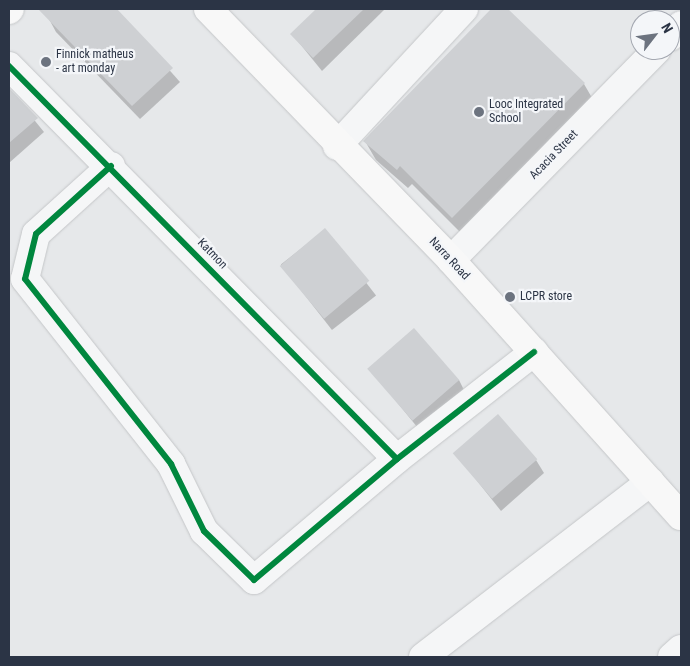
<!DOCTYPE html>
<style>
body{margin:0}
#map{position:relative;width:690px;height:666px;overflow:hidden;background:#e6e8ea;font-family:"Roboto Condensed",sans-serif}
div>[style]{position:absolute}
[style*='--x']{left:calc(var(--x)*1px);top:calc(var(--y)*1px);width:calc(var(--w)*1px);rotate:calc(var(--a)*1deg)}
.shadow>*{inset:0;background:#0003;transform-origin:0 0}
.building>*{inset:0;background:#ced0d3;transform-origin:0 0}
.roads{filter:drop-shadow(0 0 1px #c4c6c8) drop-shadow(0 0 1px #c4c6c8)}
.minor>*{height:28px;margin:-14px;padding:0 14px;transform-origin:14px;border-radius:14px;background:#f5f6f7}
.major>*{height:28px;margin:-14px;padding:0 14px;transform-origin:14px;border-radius:14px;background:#f8f8f8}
.cycleway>*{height:6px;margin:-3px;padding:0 3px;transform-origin:3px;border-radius:3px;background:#00873e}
.dots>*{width:14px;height:14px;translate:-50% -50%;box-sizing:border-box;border:2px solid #f4f6f9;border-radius:50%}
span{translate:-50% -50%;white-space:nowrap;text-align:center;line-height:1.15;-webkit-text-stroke:4.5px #f4f6f9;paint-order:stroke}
.poi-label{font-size:12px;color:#2b3445}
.left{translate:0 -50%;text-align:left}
.street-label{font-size:12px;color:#2b3445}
.frame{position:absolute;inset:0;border:10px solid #2b3445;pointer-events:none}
.north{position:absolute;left:630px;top:10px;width:50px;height:50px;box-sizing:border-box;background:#f4f6f9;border:1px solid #a4a8b1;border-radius:50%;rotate:60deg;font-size:14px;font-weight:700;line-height:20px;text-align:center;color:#2b3445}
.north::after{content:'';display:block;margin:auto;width:18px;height:22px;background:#6c737f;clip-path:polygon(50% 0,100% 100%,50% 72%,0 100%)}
</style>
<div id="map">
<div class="shadow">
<div style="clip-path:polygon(59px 9px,115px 9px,180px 82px,140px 119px,56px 32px,49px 19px)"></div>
<div style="clip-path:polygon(318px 9px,385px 9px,322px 71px,292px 34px)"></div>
<div style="clip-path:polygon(493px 9px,506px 9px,584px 84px,595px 103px,464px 236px,412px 184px,408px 188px,376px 160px,365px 141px)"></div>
<div style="clip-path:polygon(9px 89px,44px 132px,9px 163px)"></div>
<div style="left:325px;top:230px;width:83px;height:56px;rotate:52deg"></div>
<div style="clip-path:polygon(370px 369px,459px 380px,466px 394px,422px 433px)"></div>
<div style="clip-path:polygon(455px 453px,536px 460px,544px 473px,501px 511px)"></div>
</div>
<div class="building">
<div style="clip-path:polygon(38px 9px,117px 9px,173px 68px,132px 106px)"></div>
<div style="clip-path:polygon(316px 9px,364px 9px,313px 58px,290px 34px)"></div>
<div style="clip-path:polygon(491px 9px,508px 9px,585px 83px,452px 218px,400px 166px,397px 170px,363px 141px)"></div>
<div style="clip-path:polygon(9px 88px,38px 118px,9px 143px)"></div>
<div style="left:325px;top:228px;width:69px;height:59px;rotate:50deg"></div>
<div style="left:414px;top:328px;width:69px;height:62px;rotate:49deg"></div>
<div style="left:498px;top:414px;width:60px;height:60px;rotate:49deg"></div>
</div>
<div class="roads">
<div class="minor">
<div style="--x:670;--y:37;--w:16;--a:-47"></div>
<div style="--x:9;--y:66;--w:552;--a:45.37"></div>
<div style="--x:337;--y:146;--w:187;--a:-47.2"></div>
<div style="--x:111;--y:166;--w:101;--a:137.8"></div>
<div style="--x:36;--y:234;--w:46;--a:103.7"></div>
<div style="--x:25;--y:279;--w:236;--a:51.7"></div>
<div style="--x:171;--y:464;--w:75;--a:63.8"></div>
<div style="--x:204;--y:531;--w:70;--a:44.4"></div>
<div style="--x:254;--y:580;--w:187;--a:-40.2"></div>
<div style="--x:397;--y:459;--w:174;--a:-38"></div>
<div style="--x:451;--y:260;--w:294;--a:-45.6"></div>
<div style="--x:423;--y:657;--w:287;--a:-37.6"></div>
<div style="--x:672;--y:657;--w:12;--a:-42"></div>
</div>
<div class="major">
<div style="--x:208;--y:9;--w:349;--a:45.9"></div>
<div style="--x:451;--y:260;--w:344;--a:48.1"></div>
<div style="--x:9;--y:10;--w:1;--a:-45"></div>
</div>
</div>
<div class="cycleway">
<div style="--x:9;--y:66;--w:552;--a:45.37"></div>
<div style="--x:111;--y:166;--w:101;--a:137.8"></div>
<div style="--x:36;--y:234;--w:46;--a:103.7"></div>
<div style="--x:25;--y:279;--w:236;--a:51.7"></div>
<div style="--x:171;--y:464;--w:75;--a:63.8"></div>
<div style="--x:204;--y:531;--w:70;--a:44.4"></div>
<div style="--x:254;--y:580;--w:187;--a:-40.2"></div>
<div style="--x:397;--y:459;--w:174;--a:-38"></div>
</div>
<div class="dots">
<div style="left:46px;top:62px;background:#6c737f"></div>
<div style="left:479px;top:112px;background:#6c737f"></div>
<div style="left:510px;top:297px;background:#6c737f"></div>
</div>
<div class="poi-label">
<span class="left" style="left:56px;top:62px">Finnick matheus<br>- art monday</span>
<span class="left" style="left:489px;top:112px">Looc Integrated<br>School</span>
<span class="left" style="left:520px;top:297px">LCPR store</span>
</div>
<div class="street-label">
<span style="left:554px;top:155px;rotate:-46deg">Acacia Street</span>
<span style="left:212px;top:254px;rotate:46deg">Katmon</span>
<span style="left:449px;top:259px;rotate:47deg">Narra Road</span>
</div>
<div class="frame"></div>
<div class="north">N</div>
</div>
